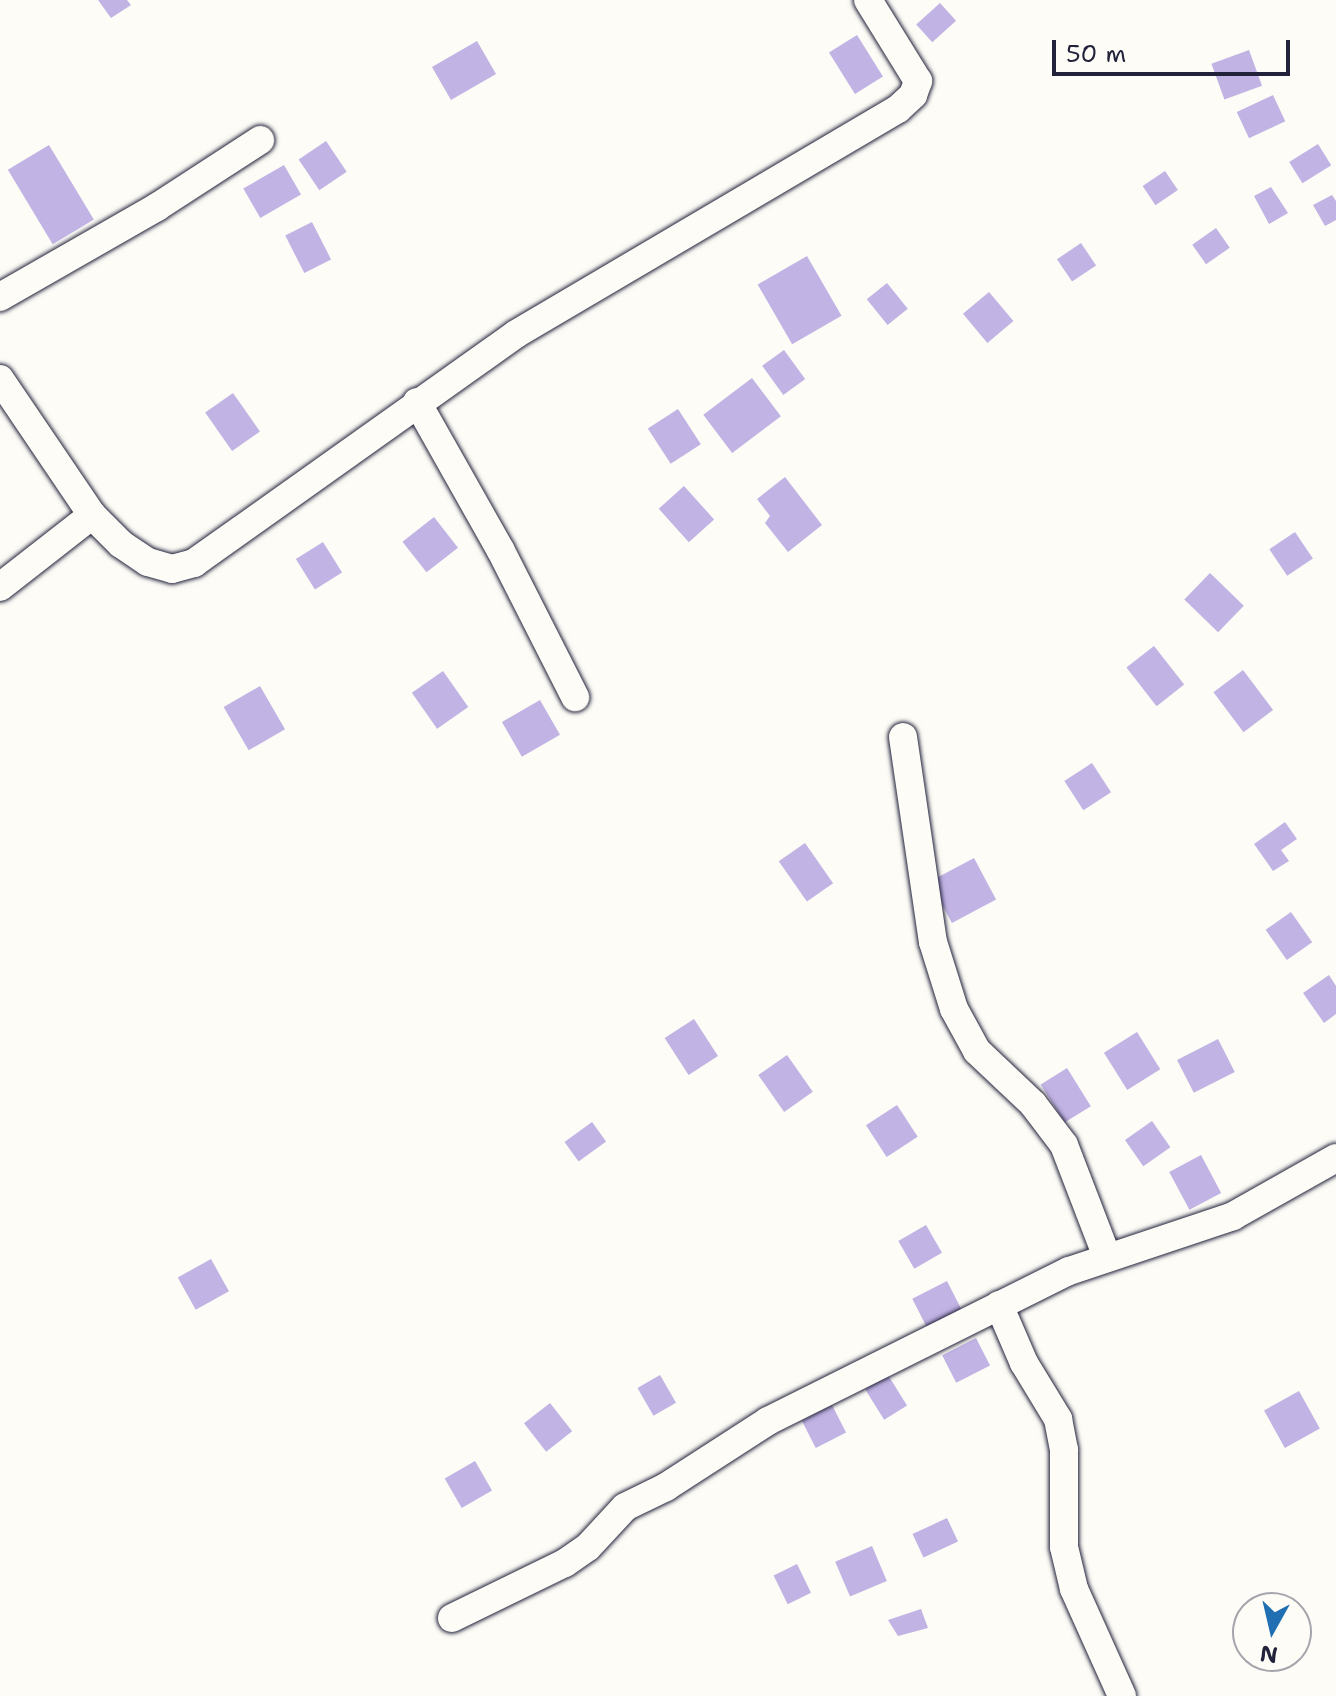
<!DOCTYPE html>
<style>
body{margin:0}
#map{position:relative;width:1336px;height:1696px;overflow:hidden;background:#fdfcf7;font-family:"Shantell Sans",sans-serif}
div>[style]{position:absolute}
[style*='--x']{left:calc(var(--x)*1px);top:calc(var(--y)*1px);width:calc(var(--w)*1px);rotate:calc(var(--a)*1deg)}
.building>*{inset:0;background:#c1b3e4;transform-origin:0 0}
.roads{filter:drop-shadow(0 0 2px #22223b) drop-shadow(0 0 2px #22223b)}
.street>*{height:28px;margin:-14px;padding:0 14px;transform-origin:14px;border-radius:14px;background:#fdfcf7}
span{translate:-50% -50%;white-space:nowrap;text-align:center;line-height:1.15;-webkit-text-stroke:6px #fdfcf7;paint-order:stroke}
.north{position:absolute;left:1232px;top:1592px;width:80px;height:80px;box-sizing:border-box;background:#fdfcf7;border:2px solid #a5a5ac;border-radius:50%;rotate:188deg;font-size:22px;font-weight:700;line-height:32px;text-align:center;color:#22223b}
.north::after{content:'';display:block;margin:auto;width:28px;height:36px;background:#1f6fb2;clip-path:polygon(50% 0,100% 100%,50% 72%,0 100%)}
.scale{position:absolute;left:1052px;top:40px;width:238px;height:36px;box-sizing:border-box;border:4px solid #22223b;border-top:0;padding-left:10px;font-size:24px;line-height:28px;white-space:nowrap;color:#22223b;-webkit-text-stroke:6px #fdfcf7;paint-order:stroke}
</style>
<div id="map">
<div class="building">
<div style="clip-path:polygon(98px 0,127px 0,131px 5px,111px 18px)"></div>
<div style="left:940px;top:3px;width:24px;height:32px;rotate:48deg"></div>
<div style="left:857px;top:35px;width:49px;height:33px;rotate:58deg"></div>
<div style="left:477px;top:41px;width:38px;height:52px;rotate:60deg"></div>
<div style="left:1249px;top:50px;width:38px;height:40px;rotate:70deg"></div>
<div style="left:1273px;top:95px;width:29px;height:40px;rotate:65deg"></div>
<div style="left:326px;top:141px;width:37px;height:33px;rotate:56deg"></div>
<div style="left:1318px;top:144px;width:25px;height:34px;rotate:58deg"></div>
<div style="left:49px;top:145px;width:87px;height:48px;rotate:59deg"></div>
<div style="left:284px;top:165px;width:34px;height:47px;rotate:60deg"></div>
<div style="left:1165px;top:171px;width:23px;height:27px;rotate:56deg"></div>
<div style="clip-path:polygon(1271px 187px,1288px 213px,1269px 224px,1254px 196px)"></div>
<div style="clip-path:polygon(1332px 195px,1336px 201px,1336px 220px,1325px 226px,1313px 205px)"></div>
<div style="left:312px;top:222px;width:42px;height:30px;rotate:63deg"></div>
<div style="left:1216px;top:228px;width:24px;height:29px;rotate:55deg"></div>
<div style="left:1081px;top:243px;width:27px;height:29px;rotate:56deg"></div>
<div style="left:807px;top:256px;width:69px;height:57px;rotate:60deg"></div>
<div style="left:887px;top:283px;width:33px;height:26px;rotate:51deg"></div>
<div style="left:989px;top:292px;width:38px;height:34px;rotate:50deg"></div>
<div style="left:784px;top:350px;width:36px;height:27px;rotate:54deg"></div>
<div style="left:752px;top:378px;width:48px;height:61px;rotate:53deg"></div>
<div style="left:233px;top:393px;width:47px;height:34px;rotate:55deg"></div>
<div style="left:678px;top:409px;width:42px;height:36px;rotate:57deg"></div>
<div style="clip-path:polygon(785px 477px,822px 525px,788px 552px,765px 523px,770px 516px,757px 499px)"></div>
<div style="left:684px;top:486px;width:45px;height:34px;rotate:48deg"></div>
<div style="left:434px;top:517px;width:39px;height:40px;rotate:52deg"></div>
<div style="left:1295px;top:532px;width:32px;height:31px;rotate:56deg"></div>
<div style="left:323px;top:542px;width:36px;height:32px;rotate:58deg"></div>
<div style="left:1210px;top:573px;width:47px;height:37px;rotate:44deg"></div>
<div style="left:1154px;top:646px;width:49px;height:35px;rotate:52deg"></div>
<div style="left:1243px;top:670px;width:50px;height:37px;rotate:53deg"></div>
<div style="left:443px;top:671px;width:44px;height:38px;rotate:55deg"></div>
<div style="left:260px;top:686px;width:50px;height:42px;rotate:60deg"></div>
<div style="left:540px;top:700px;width:40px;height:44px;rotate:60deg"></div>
<div style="left:1092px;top:763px;width:35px;height:33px;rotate:57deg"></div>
<div style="clip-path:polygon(1285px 822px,1297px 839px,1281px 850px,1289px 861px,1273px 871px,1254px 844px)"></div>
<div style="left:805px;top:843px;width:49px;height:32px;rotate:55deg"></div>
<div style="left:974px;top:858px;width:47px;height:50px;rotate:62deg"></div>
<div style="left:1291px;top:912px;width:37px;height:31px;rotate:55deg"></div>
<div style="clip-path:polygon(1329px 975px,1336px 986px,1336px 1014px,1324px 1023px,1303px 993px)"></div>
<div style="left:694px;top:1019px;width:44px;height:35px;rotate:57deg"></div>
<div style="left:1137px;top:1032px;width:44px;height:39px;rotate:58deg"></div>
<div style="left:1218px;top:1039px;width:37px;height:46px;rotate:63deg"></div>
<div style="left:787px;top:1055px;width:45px;height:35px;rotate:55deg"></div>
<div style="left:1067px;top:1068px;width:45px;height:31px;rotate:58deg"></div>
<div style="left:897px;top:1105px;width:38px;height:37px;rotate:57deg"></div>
<div style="left:1152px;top:1121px;width:32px;height:33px;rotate:55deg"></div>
<div style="left:592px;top:1122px;width:24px;height:34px;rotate:54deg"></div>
<div style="left:1201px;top:1155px;width:43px;height:36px;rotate:62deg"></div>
<div style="left:926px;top:1225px;width:32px;height:32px;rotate:60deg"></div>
<div style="left:211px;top:1259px;width:37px;height:38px;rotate:61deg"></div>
<div style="left:947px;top:1281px;width:35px;height:39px;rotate:63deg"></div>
<div style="left:976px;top:1338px;width:31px;height:38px;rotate:63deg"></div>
<div style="left:660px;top:1375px;width:32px;height:26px;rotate:60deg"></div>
<div style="left:888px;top:1375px;width:36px;height:27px;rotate:58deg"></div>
<div style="left:1299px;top:1391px;width:43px;height:40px;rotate:61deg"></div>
<div style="left:550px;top:1403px;width:36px;height:33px;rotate:52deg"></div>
<div style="left:832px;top:1405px;width:31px;height:34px;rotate:63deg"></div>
<div style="left:475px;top:1461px;width:34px;height:35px;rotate:60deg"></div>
<div style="left:947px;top:1518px;width:26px;height:38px;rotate:65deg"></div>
<div style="left:872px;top:1546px;width:38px;height:40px;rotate:67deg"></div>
<div style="left:797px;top:1564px;width:32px;height:26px;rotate:64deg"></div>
<div style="clip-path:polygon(921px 1609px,928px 1628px,898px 1636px,888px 1620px)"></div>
</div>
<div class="roads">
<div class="street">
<div style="--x:0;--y:297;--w:181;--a:-29.8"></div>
<div style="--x:157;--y:207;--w:123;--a:-33"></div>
<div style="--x:0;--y:379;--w:164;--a:55.9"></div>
<div style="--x:92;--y:515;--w:41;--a:45"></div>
<div style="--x:121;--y:544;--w:32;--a:34"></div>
<div style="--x:148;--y:562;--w:25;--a:16"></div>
<div style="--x:172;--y:569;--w:23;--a:-15"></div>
<div style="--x:194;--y:563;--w:395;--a:-35.4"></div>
<div style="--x:516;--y:334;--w:443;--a:-30.5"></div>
<div style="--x:898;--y:109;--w:21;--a:-43"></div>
<div style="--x:913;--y:95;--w:15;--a:-70"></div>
<div style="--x:918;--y:81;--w:95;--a:-121.7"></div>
<div style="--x:417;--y:402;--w:171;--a:60.6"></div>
<div style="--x:501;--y:551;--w:164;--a:63.1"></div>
<div style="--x:0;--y:587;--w:117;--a:-38"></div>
<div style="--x:903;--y:737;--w:207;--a:81.7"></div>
<div style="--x:933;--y:942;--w:70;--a:72.6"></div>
<div style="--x:954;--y:1009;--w:48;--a:61.3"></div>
<div style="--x:977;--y:1051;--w:77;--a:43.4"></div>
<div style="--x:1033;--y:1104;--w:51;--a:52.9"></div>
<div style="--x:1064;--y:1145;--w:120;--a:69"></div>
<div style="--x:999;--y:1305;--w:63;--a:66.7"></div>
<div style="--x:1024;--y:1363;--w:66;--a:58.7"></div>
<div style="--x:1058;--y:1419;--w:32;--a:79"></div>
<div style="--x:1064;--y:1450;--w:97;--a:90"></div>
<div style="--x:1064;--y:1547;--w:43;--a:76.6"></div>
<div style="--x:1074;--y:1589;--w:117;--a:65.8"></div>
<div style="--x:452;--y:1618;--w:126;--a:-26"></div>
<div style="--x:565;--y:1563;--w:28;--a:-35"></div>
<div style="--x:588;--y:1547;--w:54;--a:-47.2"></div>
<div style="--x:625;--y:1507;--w:46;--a:-26"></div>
<div style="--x:666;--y:1487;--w:121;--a:-32.9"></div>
<div style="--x:768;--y:1421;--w:336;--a:-26.5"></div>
<div style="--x:1069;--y:1271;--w:173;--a:-18.5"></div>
<div style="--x:1233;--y:1216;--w:118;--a:-29.4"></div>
</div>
</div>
<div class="north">N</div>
<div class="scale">50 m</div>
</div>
